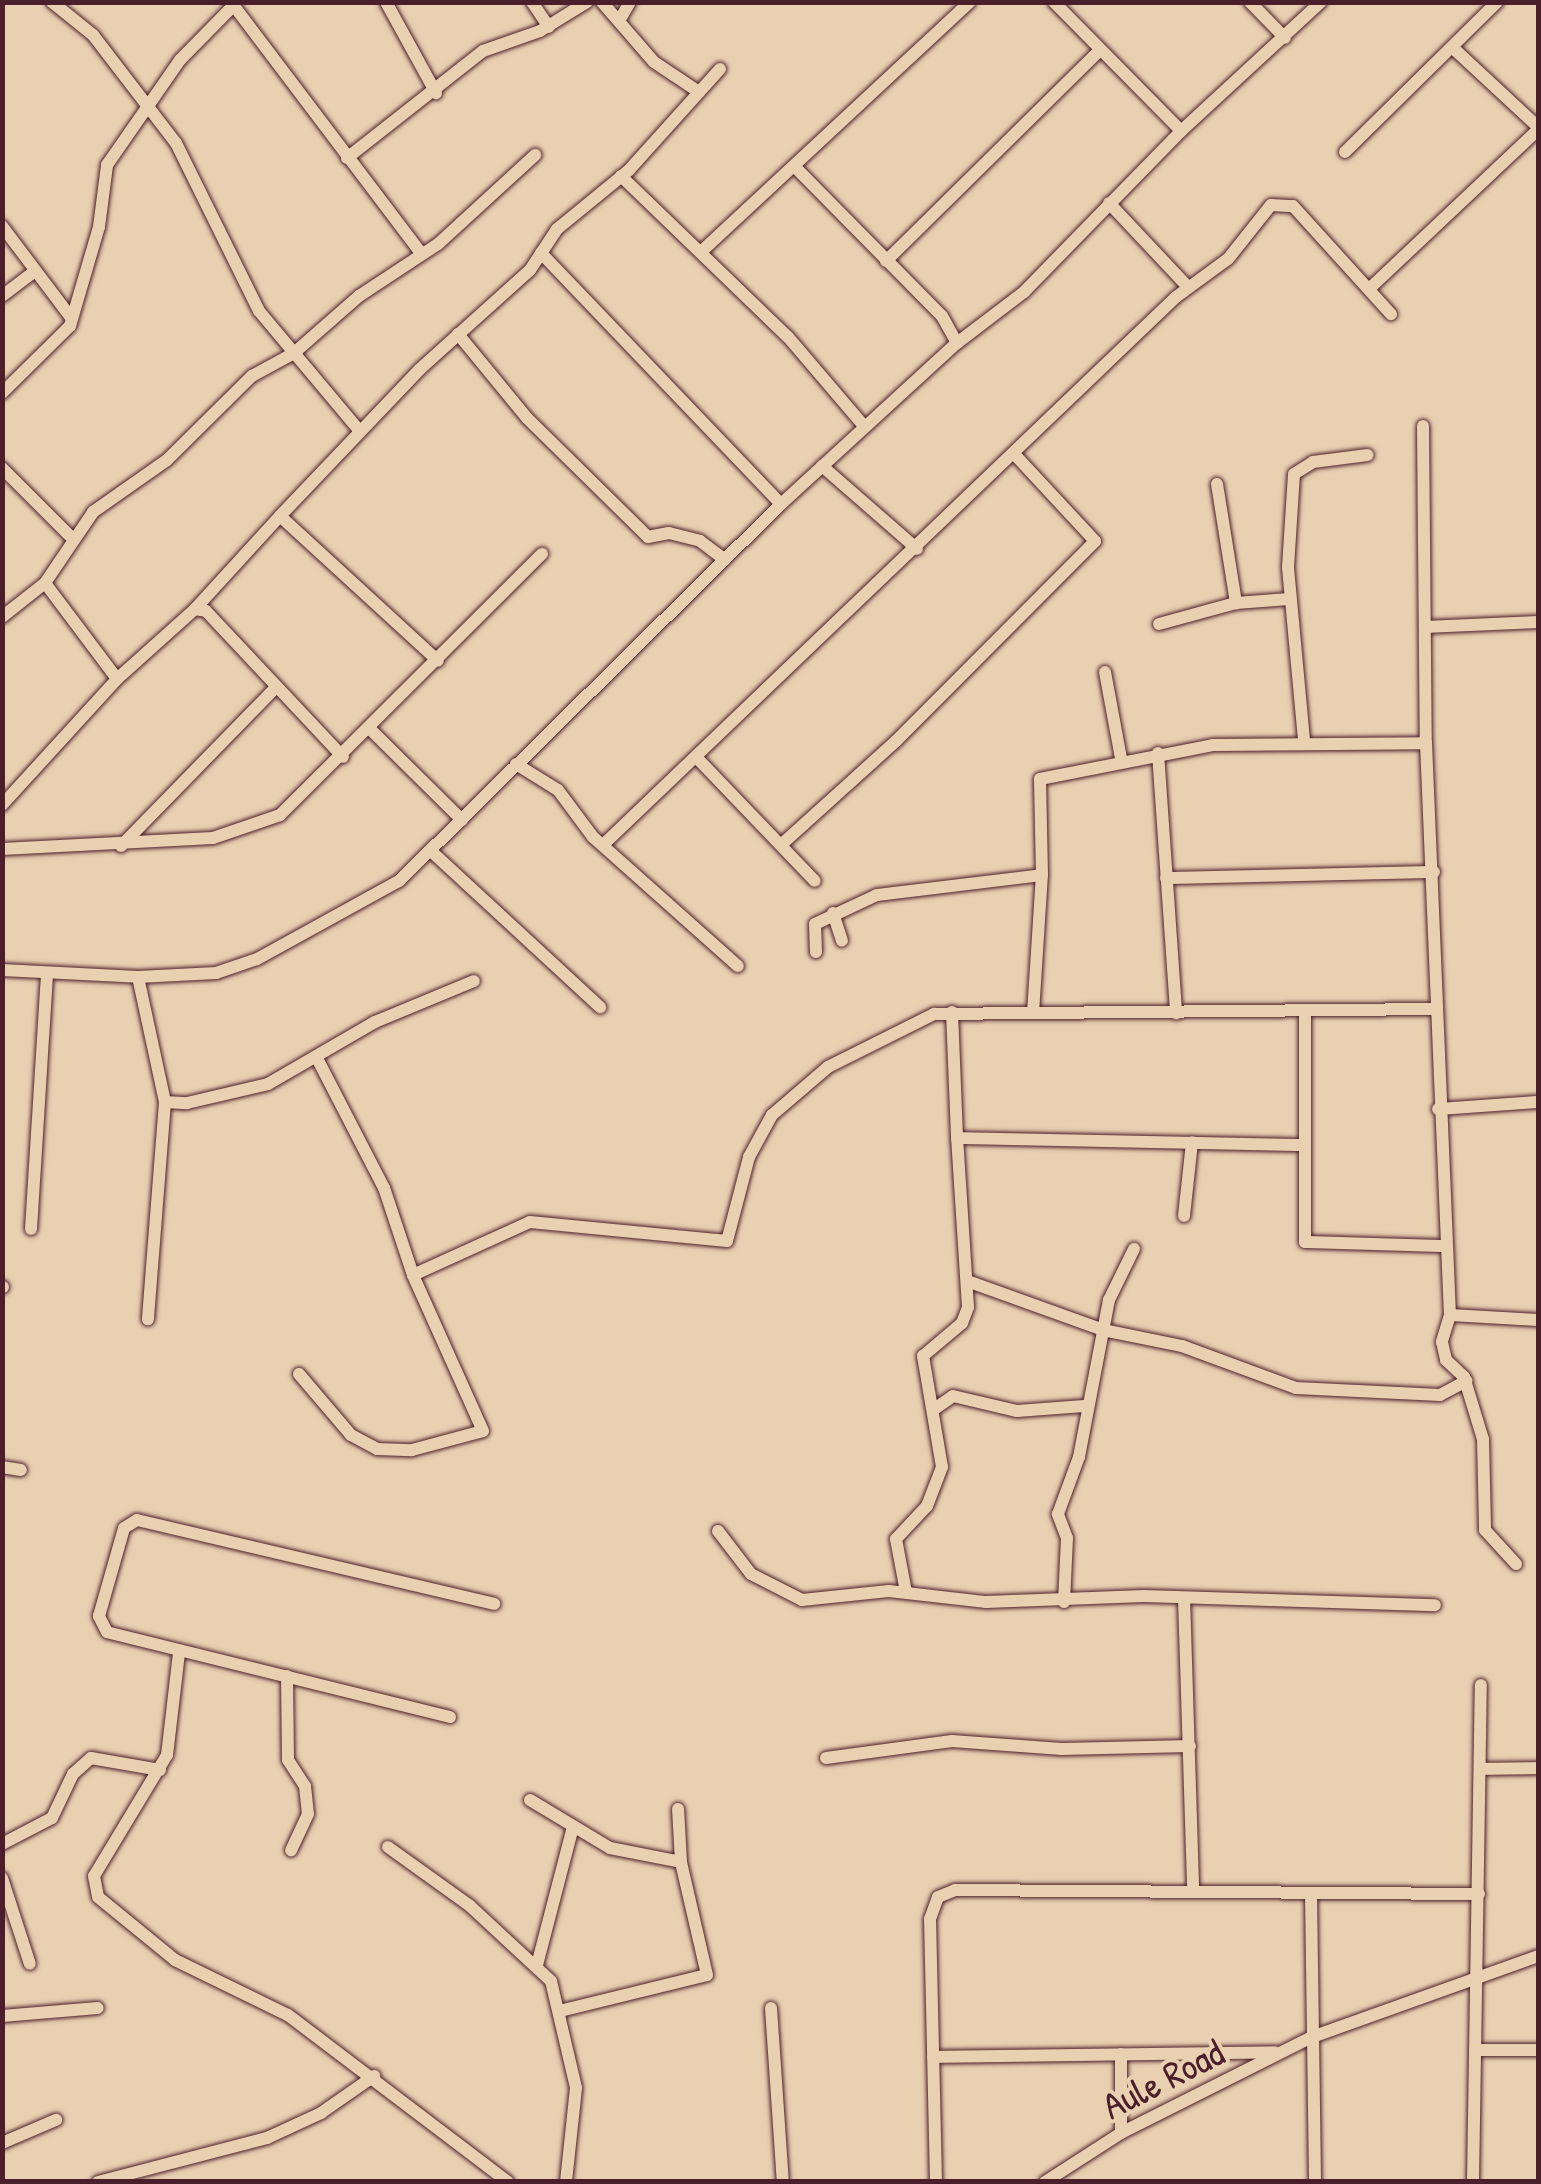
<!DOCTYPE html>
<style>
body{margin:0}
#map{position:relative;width:1541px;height:2184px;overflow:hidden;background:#e9d0b1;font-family:"Patrick Hand",sans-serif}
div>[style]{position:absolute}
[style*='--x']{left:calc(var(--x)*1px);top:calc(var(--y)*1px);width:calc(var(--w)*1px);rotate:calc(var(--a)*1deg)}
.roads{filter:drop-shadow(0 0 2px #4a1f2b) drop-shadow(0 0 2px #4a1f2b)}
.minor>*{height:12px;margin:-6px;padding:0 6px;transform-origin:6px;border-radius:6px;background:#e9d0b1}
span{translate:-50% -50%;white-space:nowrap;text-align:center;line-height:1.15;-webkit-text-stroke:8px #e9d0b1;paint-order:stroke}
.street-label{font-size:38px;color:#4a1f2b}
.frame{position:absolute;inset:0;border:5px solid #4a1f2b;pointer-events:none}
</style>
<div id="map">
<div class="roads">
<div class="minor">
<div style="--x:52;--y:2;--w:53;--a:38.8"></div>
<div style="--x:93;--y:35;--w:136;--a:52.5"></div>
<div style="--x:176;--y:143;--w:187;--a:63.7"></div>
<div style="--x:259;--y:311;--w:155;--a:50"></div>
<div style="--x:231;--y:2;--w:315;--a:52.9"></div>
<div style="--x:386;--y:2;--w:104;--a:61.2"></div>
<div style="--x:532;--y:2;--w:30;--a:56"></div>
<div style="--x:602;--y:2;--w:79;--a:49.1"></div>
<div style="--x:654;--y:62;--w:54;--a:33.7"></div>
<div style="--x:1054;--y:2;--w:181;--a:45.4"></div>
<div style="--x:1250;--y:2;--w:50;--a:45.8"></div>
<div style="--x:619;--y:21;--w:22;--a:-60"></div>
<div style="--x:1452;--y:47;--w:117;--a:42.9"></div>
<div style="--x:1345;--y:152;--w:214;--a:-44.6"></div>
<div style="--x:347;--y:158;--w:173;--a:-38.2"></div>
<div style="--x:483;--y:51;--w:60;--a:-19.3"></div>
<div style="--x:540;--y:31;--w:55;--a:-31.7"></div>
<div style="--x:797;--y:169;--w:206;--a:45.4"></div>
<div style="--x:942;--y:316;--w:31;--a:61"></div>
<div style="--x:621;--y:176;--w:232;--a:44"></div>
<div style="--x:788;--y:337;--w:118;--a:49.5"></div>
<div style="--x:1109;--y:203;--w:115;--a:46.8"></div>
<div style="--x:2;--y:226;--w:116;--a:53"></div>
<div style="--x:703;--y:250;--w:364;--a:-42.9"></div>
<div style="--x:541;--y:253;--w:347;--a:46.3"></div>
<div style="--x:886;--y:261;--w:301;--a:-44.6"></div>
<div style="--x:1369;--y:289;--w:232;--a:-43.3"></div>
<div style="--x:2;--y:296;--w:41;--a:-37.1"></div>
<div style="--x:458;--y:334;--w:109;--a:50.6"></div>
<div style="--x:527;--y:418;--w:170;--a:44.5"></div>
<div style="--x:648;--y:537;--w:21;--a:-11"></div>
<div style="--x:669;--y:533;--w:32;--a:14"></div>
<div style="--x:700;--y:541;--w:31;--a:37"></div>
<div style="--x:2;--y:393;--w:95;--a:-44.6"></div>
<div style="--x:70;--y:326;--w:103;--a:-73.7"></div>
<div style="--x:99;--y:227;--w:63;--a:-82.6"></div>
<div style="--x:107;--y:165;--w:128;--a:-55.2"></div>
<div style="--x:180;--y:60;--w:76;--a:-45.5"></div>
<div style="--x:1423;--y:426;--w:317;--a:89.5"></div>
<div style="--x:1426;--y:743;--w:573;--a:87.6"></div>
<div style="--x:1450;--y:1315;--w:28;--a:107"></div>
<div style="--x:1442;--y:1342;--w:18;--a:77"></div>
<div style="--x:1446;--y:1360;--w:25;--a:43"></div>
<div style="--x:1464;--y:1377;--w:65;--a:73"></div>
<div style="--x:1483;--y:1439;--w:91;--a:88.7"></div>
<div style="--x:1485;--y:1530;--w:46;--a:47.6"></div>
<div style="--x:822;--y:466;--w:126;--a:41.1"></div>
<div style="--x:2;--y:468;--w:100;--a:45"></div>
<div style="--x:1217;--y:484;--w:121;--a:80.9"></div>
<div style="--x:280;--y:516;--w:203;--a:-46.4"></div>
<div style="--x:420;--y:369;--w:148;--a:-42"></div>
<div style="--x:530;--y:270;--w:49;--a:-56.6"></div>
<div style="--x:557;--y:229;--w:93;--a:-39.3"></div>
<div style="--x:629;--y:170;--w:136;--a:-48"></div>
<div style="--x:45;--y:583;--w:120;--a:53.1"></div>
<div style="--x:195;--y:609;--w:11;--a:10"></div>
<div style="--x:206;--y:611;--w:200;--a:46.8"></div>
<div style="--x:2;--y:617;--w:55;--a:-38.3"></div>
<div style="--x:45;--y:583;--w:86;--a:-55.9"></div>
<div style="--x:93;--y:512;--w:90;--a:-35.1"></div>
<div style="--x:167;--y:460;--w:120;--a:-44.7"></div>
<div style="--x:252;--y:376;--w:48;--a:-28.7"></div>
<div style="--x:294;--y:353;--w:86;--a:-41.2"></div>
<div style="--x:359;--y:296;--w:95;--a:-33.4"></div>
<div style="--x:438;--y:244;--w:132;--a:-42.5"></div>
<div style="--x:1159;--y:624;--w:80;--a:-15.3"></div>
<div style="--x:1236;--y:603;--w:53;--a:-4.3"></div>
<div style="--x:1425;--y:627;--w:113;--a:-2.5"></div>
<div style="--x:1105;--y:672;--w:87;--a:79.5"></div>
<div style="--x:371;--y:730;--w:128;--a:44.7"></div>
<div style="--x:1304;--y:740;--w:174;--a:-95.3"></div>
<div style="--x:1288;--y:567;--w:93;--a:-86.3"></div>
<div style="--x:1294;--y:474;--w:22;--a:-32"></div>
<div style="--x:1313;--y:462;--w:55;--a:-7.3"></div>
<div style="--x:1158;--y:753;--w:261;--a:86"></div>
<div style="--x:697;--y:758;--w:170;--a:46.2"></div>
<div style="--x:516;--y:764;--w:49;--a:31.8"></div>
<div style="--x:558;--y:790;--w:59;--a:53.3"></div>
<div style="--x:593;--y:837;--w:194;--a:41.7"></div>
<div style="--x:2;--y:805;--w:171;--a:-47.6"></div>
<div style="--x:117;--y:679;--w:105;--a:-41.9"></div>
<div style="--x:195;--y:609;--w:126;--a:-47.6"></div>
<div style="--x:280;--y:516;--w:214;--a:42.5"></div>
<div style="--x:605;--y:843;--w:790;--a:-43.72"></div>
<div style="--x:1176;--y:297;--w:64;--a:-36.2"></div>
<div style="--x:1228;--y:259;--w:69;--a:-51.5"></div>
<div style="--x:1271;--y:205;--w:22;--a:3"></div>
<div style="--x:1293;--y:206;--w:146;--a:47.8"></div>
<div style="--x:782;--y:844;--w:154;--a:-42.1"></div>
<div style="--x:896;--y:741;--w:282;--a:-45.1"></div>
<div style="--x:1095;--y:541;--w:116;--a:-132.9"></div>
<div style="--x:121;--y:846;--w:221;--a:-45.7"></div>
<div style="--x:2;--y:849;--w:211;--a:-3"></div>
<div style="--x:213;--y:838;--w:71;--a:-18.9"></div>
<div style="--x:280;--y:815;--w:370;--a:-44.9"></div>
<div style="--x:432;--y:852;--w:229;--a:42.7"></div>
<div style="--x:1166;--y:878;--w:268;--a:-1.3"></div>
<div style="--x:833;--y:913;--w:29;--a:72"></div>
<div style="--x:816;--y:952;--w:28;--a:-92"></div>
<div style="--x:815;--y:924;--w:68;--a:-25.1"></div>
<div style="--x:877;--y:895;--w:166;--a:-6.9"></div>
<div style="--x:2;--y:970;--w:136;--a:2.9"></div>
<div style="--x:138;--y:977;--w:78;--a:-2.9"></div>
<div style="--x:216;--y:973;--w:43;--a:-18.9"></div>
<div style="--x:257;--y:959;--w:162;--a:-28.8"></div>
<div style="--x:399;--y:881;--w:537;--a:-44.62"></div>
<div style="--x:781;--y:504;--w:239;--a:-42.5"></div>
<div style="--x:957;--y:343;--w:84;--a:-37.3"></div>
<div style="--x:1024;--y:292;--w:225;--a:-45.7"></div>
<div style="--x:1181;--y:131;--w:190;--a:-42.7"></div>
<div style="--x:138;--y:977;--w:128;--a:77.8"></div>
<div style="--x:165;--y:1102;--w:218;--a:94.5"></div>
<div style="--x:952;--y:1012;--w:126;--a:87.7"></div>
<div style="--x:957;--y:1138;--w:345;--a:1.2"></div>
<div style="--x:1033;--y:1013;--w:138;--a:-86.3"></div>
<div style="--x:1042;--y:875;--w:96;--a:-91.2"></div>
<div style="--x:1040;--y:779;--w:176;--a:-11.1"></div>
<div style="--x:1213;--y:745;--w:213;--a:-0.5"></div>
<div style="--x:1305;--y:1013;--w:229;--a:90"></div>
<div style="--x:1305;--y:1242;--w:138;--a:1.7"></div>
<div style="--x:165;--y:1102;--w:22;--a:3"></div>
<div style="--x:187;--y:1103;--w:83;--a:-13.2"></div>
<div style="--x:268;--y:1084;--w:124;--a:-30.1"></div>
<div style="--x:375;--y:1022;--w:107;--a:-22.5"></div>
<div style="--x:1438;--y:1109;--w:100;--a:-4"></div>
<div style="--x:1184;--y:1216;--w:74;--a:-83.8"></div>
<div style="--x:31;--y:1229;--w:256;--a:-86.4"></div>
<div style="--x:413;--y:1275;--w:128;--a:-24.4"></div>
<div style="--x:530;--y:1222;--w:198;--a:5.5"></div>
<div style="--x:727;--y:1241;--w:87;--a:-75.3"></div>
<div style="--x:749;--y:1157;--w:48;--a:-61.3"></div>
<div style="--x:772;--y:1115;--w:74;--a:-40.6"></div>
<div style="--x:828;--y:1067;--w:119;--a:-26.6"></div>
<div style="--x:934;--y:1014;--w:503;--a:-0.57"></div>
<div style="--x:970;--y:1282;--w:141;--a:19.8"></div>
<div style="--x:1103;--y:1330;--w:81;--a:11.4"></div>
<div style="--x:1182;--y:1346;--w:121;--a:20.2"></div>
<div style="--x:1296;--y:1388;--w:144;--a:2.8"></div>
<div style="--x:1440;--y:1395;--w:30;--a:-28"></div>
<div style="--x:2;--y:1287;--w:1;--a:0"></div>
<div style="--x:1450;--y:1315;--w:88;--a:3.3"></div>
<div style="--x:299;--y:1374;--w:80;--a:49.6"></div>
<div style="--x:351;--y:1435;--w:30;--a:28"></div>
<div style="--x:377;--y:1449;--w:35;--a:2"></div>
<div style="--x:412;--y:1450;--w:73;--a:-15"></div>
<div style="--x:483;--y:1431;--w:171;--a:-114.2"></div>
<div style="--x:413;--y:1275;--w:92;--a:-108.4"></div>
<div style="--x:384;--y:1188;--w:146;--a:-117.3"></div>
<div style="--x:933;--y:1410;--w:24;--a:-35"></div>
<div style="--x:953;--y:1396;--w:66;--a:13.2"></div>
<div style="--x:1017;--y:1411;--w:67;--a:-4.3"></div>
<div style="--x:2;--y:1467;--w:19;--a:9"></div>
<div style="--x:718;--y:1531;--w:54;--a:52.5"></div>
<div style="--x:751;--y:1574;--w:57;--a:27"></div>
<div style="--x:802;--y:1600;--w:87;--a:-5.9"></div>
<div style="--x:889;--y:1591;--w:98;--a:6.5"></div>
<div style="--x:986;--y:1602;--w:158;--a:-2.2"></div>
<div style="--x:1144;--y:1596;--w:291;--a:1.8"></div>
<div style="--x:906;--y:1592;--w:54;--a:-100.7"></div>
<div style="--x:896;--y:1539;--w:45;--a:-46.8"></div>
<div style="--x:927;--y:1506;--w:42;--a:-69"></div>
<div style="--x:942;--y:1467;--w:113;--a:-99.7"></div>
<div style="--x:923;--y:1356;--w:51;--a:-40.2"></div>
<div style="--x:962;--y:1323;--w:17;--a:-69"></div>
<div style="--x:968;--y:1307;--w:169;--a:-93.7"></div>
<div style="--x:1184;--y:1598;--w:292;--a:88.2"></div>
<div style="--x:1064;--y:1602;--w:64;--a:-87.3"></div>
<div style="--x:1067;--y:1538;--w:26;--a:-111"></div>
<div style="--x:1058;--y:1514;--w:61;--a:-69.8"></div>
<div style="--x:1079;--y:1457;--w:160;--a:-79.2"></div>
<div style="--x:1109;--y:1300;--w:57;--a:-63.9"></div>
<div style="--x:179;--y:1653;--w:103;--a:96.7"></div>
<div style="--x:167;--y:1755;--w:141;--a:121.1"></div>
<div style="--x:94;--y:1876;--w:21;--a:79"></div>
<div style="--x:98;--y:1897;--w:99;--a:39.3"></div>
<div style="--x:175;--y:1960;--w:126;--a:26"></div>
<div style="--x:288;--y:2015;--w:276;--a:37.2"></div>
<div style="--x:287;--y:1676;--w:84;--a:89.3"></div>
<div style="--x:288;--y:1760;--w:31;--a:57"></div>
<div style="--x:305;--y:1786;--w:28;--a:84"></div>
<div style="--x:308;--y:1814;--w:40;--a:115"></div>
<div style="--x:450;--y:1717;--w:353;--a:-166.1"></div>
<div style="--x:107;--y:1632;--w:18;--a:-117"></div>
<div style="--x:99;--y:1616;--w:91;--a:-74.1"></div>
<div style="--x:124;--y:1528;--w:15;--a:-32"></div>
<div style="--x:137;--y:1520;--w:367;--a:13.2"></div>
<div style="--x:826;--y:1758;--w:127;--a:-7.7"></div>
<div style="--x:952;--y:1741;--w:110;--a:4.2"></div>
<div style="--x:1062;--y:1749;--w:128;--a:-1.3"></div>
<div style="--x:1481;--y:1769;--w:57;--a:-1"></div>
<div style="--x:530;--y:1800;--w:93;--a:31"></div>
<div style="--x:610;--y:1848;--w:72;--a:11.2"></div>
<div style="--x:2;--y:1844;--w:56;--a:-27.5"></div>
<div style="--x:52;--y:1818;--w:49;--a:-64.5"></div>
<div style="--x:73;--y:1774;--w:24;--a:-42"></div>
<div style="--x:91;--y:1758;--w:70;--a:9.9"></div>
<div style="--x:388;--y:1847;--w:101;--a:35.7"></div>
<div style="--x:470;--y:1906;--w:110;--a:42.8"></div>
<div style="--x:551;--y:1981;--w:110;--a:76.8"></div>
<div style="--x:576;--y:2088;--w:95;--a:96.1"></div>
<div style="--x:2;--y:1878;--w:90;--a:72"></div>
<div style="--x:1311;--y:1893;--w:289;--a:89.2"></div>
<div style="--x:537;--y:1965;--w:143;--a:-75.4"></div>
<div style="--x:771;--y:2008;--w:174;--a:86.1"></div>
<div style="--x:560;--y:2011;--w:151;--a:-13.8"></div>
<div style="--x:707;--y:1975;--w:116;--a:-103"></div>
<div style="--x:681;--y:1862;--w:53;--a:-93.2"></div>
<div style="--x:2;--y:2016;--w:96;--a:-4.8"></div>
<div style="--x:1475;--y:2050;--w:63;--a:0"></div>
<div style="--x:1121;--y:2054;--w:79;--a:90"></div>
<div style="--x:933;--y:2057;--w:342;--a:-0.8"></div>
<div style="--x:2;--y:2143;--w:59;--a:-23.1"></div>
<div style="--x:98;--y:2182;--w:175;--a:-14.6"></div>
<div style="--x:267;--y:2138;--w:60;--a:-24.8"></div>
<div style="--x:321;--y:2113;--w:65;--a:-34.9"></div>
<div style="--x:936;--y:2182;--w:263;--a:-91.3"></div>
<div style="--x:930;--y:1919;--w:23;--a:-70"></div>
<div style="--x:938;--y:1897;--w:18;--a:-22"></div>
<div style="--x:955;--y:1890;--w:524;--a:0.44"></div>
<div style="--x:1045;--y:2182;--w:90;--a:-32.8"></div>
<div style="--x:1121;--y:2133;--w:214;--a:-26.7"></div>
<div style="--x:1312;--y:2037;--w:240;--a:-19.7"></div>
<div style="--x:1473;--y:2182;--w:497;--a:-89.1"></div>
</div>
</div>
<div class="street-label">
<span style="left:1163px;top:2079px;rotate:-27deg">Aule Road</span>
</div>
<div class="frame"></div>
</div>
